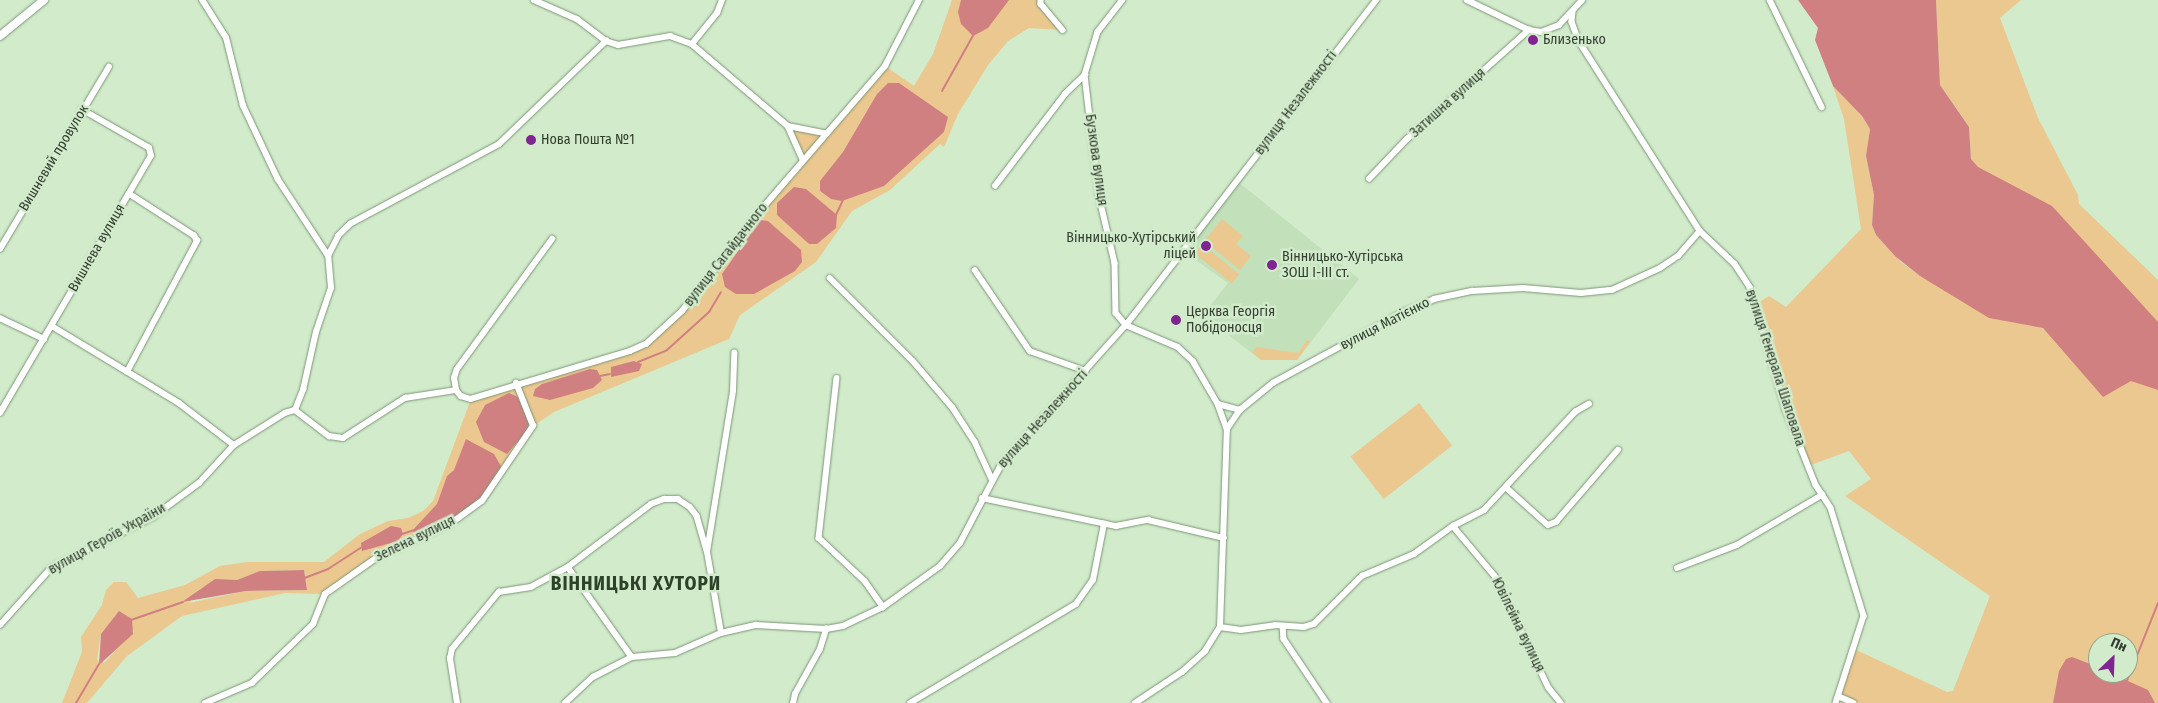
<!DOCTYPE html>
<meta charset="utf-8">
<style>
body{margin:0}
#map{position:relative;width:2158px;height:703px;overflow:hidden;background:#d1ebcb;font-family:"Fira Sans Condensed",sans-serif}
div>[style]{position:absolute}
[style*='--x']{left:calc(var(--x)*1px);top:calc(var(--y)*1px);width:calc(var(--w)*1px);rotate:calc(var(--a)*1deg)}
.built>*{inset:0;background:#c2e0ba}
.green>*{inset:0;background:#ebc88f;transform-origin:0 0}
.water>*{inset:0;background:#d08081}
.stream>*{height:2px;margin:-1px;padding:0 1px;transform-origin:1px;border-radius:1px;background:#d08081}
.roads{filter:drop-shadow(0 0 1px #7d9577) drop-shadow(0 0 1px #7d9577)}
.street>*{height:5.5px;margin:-2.75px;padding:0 2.75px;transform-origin:2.75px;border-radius:2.75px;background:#fff}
.secondary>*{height:8px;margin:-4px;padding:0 4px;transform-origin:4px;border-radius:4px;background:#fff}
.dots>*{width:14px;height:14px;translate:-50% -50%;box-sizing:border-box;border:2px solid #d1ebcb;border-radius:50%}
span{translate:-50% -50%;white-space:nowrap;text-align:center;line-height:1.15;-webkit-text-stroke:5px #d1ebcb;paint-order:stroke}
.poi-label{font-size:14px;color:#343e31}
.left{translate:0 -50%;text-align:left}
.right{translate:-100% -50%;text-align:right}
.street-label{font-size:14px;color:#343e31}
.district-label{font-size:19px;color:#2d4228;font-weight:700;letter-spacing:1px}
.north{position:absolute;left:2088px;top:633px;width:50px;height:50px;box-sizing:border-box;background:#d1ebcb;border:1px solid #92a68d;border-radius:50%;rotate:24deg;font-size:14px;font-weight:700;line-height:20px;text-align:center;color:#343e31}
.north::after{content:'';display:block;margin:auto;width:18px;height:22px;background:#7e2592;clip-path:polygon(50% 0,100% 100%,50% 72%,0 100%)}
</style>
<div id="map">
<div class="built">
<div style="clip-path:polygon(1237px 181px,1359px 279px,1297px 360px,1261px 360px,1203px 315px,1228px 283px,1183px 251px)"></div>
</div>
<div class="green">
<div style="clip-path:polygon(evenodd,952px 0,1041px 0,1063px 30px,1029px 28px,1008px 41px,988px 65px,958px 114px,944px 147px,940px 144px,890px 190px,852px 211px,816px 262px,740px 315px,729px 339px,554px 412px,533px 426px,503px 474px,465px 514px,376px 558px,325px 594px,285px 593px,182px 616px,127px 656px,87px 703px,62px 703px,82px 652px,81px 637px,102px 605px,106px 590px,114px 582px,126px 582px,138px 598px,185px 585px,220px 566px,247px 562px,324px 562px,360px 534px,388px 521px,408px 518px,423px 511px,433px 501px,471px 399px,639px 348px,674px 320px,803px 160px,788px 126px,825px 133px,885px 66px,914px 86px,933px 54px,952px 0,304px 570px,307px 590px,246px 591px,189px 603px,201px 588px,227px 580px,237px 580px,260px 571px,304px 570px,952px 0,134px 631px,104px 663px,97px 660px,101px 634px,134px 631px)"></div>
<div style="clip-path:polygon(1936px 0,2021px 0,2000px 18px,2038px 118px,2078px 195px,2079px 204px,2158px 280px,2158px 330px,1975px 166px,1971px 159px,1969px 127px,1940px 85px)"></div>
<div style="clip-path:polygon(evenodd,1833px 86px,1862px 116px,1870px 129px,1866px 156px,1874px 195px,1872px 225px,1876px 235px,1901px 262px,1920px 276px,2158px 378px,2158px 703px,1854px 703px,1838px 696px,1854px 649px,1947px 692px,1953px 691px,1990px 596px,1845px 496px,1871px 479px,1849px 451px,1808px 466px,1793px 429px,1755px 305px,1769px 296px,1786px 307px,1861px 229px,1844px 119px,1833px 86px,2098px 643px,2128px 643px,2128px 673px,2098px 673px,2098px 643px)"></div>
<div style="clip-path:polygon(1222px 219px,1243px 236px,1236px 244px,1251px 256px,1240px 270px,1204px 241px)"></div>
<div style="left:1202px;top:244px;width:48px;height:12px;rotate:39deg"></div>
<div style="clip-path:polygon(1307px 340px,1310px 342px,1297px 360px,1261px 360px,1252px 352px,1257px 347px,1298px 353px)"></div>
<div style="left:1419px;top:403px;width:54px;height:87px;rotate:52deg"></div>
</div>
<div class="water">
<div style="clip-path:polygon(961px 0,1009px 0,988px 28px,973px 36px,961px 24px,958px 12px)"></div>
<div style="clip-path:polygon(1798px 0,1936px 0,1940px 85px,1969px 127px,1971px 159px,1978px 167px,2052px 206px,2158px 322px,2158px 390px,2131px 381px,2103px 397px,2043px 328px,1989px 318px,1920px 276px,1896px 257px,1876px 235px,1872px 225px,1874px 195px,1866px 156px,1870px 129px,1862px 116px,1833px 86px,1815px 40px,1818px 28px)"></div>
<div style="clip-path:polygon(888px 83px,899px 83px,948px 117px,944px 132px,884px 186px,842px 201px,831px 199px,820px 191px,820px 181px,843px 152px,877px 94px)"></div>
<div style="clip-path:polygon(794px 187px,806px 189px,837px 215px,836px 228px,817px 244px,809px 244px,777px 215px,777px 203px)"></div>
<div style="clip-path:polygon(760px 220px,768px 221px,801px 250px,802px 262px,795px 271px,754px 294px,736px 294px,725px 287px,722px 274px)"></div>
<div style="clip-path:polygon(634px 361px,642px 364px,639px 371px,611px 377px,611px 367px)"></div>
<div style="clip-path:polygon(590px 369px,597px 370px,602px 380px,593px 388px,550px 400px,533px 396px,535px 389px,542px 384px)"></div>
<div style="clip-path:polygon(509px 393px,518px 397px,529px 422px,528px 430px,507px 454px,484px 442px,476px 422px,485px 405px)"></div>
<div style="clip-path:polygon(466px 439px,494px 454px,502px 468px,481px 499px,456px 516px,427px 532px,418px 534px,412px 531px,437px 504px,447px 476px,454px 470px)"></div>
<div style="clip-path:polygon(391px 526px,401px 528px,403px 534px,398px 541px,362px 551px,361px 543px)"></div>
<div style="clip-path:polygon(304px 570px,307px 590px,246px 591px,182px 602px,215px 579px,237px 580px,260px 571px)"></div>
<div style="clip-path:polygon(119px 611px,132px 619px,133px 634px,99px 665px,101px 634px)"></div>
<div style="clip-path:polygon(2072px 657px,2098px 667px,2098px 673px,2110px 673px,2148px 690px,2155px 703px,2053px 703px,2059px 671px,2066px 659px)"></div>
</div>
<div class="stream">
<div style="--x:942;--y:91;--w:65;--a:-60.7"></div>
<div style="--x:836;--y:215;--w:17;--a:-65"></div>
<div style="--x:638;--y:362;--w:31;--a:-22"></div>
<div style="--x:667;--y:350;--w:57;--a:-42.1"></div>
<div style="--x:709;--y:312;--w:23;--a:-59"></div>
<div style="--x:600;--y:376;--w:10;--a:-11"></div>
<div style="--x:402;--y:534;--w:13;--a:-18"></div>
<div style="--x:302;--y:579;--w:28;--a:-21"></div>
<div style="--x:328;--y:569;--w:40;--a:-32.9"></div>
<div style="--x:131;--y:620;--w:55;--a:-19.1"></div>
<div style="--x:2126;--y:683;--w:86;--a:-68.2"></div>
<div style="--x:76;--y:703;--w:45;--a:-59.5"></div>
</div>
<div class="roads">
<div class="street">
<div style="--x:534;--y:0;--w:47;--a:23.8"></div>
<div style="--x:577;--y:19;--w:36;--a:37"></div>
<div style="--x:606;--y:41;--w:13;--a:18"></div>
<div style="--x:618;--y:45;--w:53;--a:-9.8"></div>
<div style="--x:670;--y:36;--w:23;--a:20"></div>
<div style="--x:692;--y:44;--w:126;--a:40.5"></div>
<div style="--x:788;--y:126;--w:38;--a:11"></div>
<div style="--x:1041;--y:0;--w:4;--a:90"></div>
<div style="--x:1041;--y:4;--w:34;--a:50"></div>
<div style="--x:1123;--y:0;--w:41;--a:128"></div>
<div style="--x:1098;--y:32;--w:45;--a:106.8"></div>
<div style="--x:1085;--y:75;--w:121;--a:83.3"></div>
<div style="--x:1099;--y:195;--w:70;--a:76.8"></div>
<div style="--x:1115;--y:263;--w:50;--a:88.9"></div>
<div style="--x:1116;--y:313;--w:16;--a:50"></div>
<div style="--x:1126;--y:325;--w:56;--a:22.9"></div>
<div style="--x:1178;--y:347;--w:21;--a:43"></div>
<div style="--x:1193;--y:361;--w:50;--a:59.8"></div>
<div style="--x:1218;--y:404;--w:27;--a:70"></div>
<div style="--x:1467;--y:0;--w:69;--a:25.8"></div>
<div style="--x:1529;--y:30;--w:12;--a:9"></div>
<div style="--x:1541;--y:32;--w:19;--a:-21"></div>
<div style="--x:1559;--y:25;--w:34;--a:-47"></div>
<div style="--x:1770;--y:0;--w:119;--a:64.1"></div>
<div style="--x:1573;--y:12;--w:10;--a:96"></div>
<div style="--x:1572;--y:22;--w:20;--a:70"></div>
<div style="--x:1579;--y:41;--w:225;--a:57.5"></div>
<div style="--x:1700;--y:231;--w:48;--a:43.3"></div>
<div style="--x:1735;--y:264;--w:27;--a:57"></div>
<div style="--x:1750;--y:287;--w:128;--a:73.7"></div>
<div style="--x:1786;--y:410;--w:81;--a:68.2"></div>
<div style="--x:1816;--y:485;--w:27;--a:57"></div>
<div style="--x:1831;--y:508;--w:113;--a:73"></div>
<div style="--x:1864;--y:616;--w:91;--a:107.8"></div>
<div style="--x:692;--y:44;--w:40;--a:-51"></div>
<div style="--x:717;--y:13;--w:14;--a:-69"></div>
<div style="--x:788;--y:126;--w:37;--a:66"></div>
<div style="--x:1369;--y:179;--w:55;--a:-46.5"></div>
<div style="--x:1407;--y:139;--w:164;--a:-41.8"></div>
<div style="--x:995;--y:186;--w:116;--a:-52.7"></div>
<div style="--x:1065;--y:94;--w:28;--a:-44"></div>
<div style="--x:0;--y:249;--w:212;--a:-59.1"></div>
<div style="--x:328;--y:256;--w:22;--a:-63"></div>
<div style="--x:338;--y:236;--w:17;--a:-45"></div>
<div style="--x:350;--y:224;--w:169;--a:-28.2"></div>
<div style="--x:499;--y:144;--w:149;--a:-43.9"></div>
<div style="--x:975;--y:270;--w:98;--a:55.8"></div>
<div style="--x:1030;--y:351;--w:59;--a:19.7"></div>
<div style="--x:830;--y:278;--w:117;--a:45"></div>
<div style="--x:913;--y:361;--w:62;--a:49.6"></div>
<div style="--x:953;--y:408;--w:40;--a:57.1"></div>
<div style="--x:975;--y:442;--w:41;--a:65.3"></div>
<div style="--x:0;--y:318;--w:49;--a:25.5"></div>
<div style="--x:52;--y:326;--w:149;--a:31.2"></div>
<div style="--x:179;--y:403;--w:69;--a:37.4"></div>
<div style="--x:127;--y:372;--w:149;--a:-61.9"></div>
<div style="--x:197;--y:241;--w:6;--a:-121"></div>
<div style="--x:194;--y:236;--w:77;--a:-147.1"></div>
<div style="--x:837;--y:378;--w:161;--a:96.4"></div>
<div style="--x:819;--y:538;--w:63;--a:43.1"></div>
<div style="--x:865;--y:581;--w:32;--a:55"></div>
<div style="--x:456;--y:390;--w:12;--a:-99"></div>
<div style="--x:454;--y:378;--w:9;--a:-72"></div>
<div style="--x:457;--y:369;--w:161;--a:-53.8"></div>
<div style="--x:1218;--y:404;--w:23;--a:15"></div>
<div style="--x:295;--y:410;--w:43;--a:37.4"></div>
<div style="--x:329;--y:436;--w:14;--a:8"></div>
<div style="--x:343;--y:438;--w:74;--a:-32.8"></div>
<div style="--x:405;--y:398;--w:52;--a:-8.9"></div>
<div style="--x:456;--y:390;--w:8;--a:50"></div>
<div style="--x:461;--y:396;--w:10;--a:17"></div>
<div style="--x:471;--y:399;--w:166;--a:-16.8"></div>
<div style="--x:630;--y:351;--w:17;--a:-24"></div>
<div style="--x:646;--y:344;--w:49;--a:-42.5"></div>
<div style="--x:682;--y:311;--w:127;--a:-52"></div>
<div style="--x:760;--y:211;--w:191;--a:-49.2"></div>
<div style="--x:885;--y:66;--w:74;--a:-62.7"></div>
<div style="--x:0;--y:413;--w:298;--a:-59.6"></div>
<div style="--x:151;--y:156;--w:8;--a:-104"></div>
<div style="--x:149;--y:148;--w:77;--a:-150.4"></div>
<div style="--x:1507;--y:488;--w:55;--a:42.1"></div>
<div style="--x:1548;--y:525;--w:9;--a:-21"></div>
<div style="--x:1556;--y:522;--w:95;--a:-49.3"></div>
<div style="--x:982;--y:498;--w:137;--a:11.8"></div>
<div style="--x:1116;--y:526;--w:33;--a:-11"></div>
<div style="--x:1148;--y:520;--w:78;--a:13.3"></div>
<div style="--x:1453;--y:526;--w:65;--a:50"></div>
<div style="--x:1495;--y:576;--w:124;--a:64.3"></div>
<div style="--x:1549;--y:688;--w:19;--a:51"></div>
<div style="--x:568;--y:567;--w:110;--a:54.6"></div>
<div style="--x:1677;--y:568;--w:64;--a:-21"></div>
<div style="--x:1737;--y:545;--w:99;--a:-30.5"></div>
<div style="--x:0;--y:625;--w:76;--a:-48.2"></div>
<div style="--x:51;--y:568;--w:114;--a:-26.6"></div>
<div style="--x:153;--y:517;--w:57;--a:-36.5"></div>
<div style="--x:199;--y:483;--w:52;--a:-47.4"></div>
<div style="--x:234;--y:445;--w:60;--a:-32.1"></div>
<div style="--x:285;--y:413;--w:10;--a:-17"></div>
<div style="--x:295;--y:410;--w:22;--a:-68"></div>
<div style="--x:303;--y:390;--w:59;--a:-77.4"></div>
<div style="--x:316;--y:332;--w:46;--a:-71.2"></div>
<div style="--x:331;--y:288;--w:32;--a:-95"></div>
<div style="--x:328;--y:256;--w:91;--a:-123.3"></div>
<div style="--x:278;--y:180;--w:82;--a:-115.3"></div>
<div style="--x:243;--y:106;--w:70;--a:-104"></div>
<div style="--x:226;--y:38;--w:45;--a:-122.3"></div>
<div style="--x:1283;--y:626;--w:13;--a:86"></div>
<div style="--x:1284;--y:639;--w:77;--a:56.1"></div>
<div style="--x:1220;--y:627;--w:21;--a:8"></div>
<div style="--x:1241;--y:630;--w:34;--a:-8"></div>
<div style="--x:1275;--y:625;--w:29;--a:4"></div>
<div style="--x:1304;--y:627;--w:10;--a:-17"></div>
<div style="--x:1314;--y:624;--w:68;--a:-45"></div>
<div style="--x:1362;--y:576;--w:56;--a:-22.9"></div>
<div style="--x:1414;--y:554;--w:48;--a:-35.7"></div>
<div style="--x:1453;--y:526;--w:35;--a:-27"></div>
<div style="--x:1484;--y:510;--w:134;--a:-47.1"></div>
<div style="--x:1575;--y:412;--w:16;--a:-30"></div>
<div style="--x:721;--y:633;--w:82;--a:-99.8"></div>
<div style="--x:707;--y:552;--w:163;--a:-80.8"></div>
<div style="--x:733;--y:391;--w:38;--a:-88"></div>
<div style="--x:1838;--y:696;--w:17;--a:24"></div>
<div style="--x:205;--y:703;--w:51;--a:-23.1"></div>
<div style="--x:252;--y:683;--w:85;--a:-44"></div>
<div style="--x:313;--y:624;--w:32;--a:-68"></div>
<div style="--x:325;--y:594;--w:62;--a:-35.2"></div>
<div style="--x:376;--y:558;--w:81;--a:-24.7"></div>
<div style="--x:450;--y:524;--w:39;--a:-36"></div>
<div style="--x:482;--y:501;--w:91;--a:-55.8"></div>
<div style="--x:533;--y:426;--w:46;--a:-111.6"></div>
<div style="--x:457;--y:703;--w:45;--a:-99"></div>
<div style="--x:450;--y:659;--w:10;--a:-79"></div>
<div style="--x:452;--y:649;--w:74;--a:-50.5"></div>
<div style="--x:499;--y:592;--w:32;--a:-9"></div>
<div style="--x:531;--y:587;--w:42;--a:-28.4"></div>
<div style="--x:568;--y:567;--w:104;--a:-37.2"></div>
<div style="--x:651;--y:504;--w:14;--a:-21"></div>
<div style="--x:664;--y:499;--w:14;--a:0"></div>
<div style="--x:678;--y:499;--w:14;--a:34"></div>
<div style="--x:690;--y:507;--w:11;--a:52"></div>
<div style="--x:697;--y:516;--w:37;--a:74"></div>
<div style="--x:565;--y:703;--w:38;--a:-43"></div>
<div style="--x:593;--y:677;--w:44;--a:-27.1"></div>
<div style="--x:632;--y:657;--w:43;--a:-5.3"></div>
<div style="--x:675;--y:653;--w:50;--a:-23.5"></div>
<div style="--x:721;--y:633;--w:36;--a:-13"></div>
<div style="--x:756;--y:625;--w:70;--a:3.3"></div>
<div style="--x:826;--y:629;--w:17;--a:-10"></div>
<div style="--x:843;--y:626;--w:44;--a:-25.4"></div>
<div style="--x:883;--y:607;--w:70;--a:-35.7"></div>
<div style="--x:940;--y:566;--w:30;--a:-49"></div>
<div style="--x:960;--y:543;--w:90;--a:-62.3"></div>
<div style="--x:1002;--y:463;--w:186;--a:-48.1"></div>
<div style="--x:1126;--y:325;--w:410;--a:-52.4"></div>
<div style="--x:793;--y:703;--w:9;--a:-77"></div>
<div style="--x:795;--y:694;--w:51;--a:-60.9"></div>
<div style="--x:820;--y:649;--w:21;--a:-73"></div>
<div style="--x:910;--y:703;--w:193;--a:-30.8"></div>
<div style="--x:1076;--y:604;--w:29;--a:-55"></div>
<div style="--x:1093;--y:580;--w:57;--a:-78.9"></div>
<div style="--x:1135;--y:703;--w:56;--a:-33.4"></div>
<div style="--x:1182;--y:672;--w:31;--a:-42"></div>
<div style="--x:1205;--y:651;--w:28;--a:-58"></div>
<div style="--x:1220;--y:627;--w:198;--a:-88"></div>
<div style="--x:1227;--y:429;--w:23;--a:-56"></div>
<div style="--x:1240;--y:410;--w:43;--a:-39.3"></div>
<div style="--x:1273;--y:383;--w:149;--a:-28.5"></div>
<div style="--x:1404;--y:312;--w:33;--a:-23"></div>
<div style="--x:1434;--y:299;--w:39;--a:-12"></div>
<div style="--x:1472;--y:291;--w:51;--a:-3.4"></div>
<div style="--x:1523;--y:288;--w:58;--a:4.9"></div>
<div style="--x:1581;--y:293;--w:31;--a:-6"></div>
<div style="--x:1612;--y:290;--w:53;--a:-24.6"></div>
<div style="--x:1660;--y:268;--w:22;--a:-34"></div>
<div style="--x:1678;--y:256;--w:33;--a:-49"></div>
</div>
<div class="secondary">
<div style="--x:0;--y:36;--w:57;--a:-39.3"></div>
</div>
</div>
<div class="dots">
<div style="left:1533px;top:40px;background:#7e2592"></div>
<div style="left:531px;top:140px;background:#7e2592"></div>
<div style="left:1206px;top:246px;background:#7e2592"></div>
<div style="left:1272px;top:265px;background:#7e2592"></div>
<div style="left:1176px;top:320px;background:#7e2592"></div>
</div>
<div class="poi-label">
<span class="left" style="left:1543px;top:40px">Близенько</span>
<span class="left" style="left:541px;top:140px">Нова Пошта №1</span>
<span class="right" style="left:1196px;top:246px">Вінницько-Хутірський<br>ліцей</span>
<span class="left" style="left:1282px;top:265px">Вінницько-Хутірська<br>ЗОШ І-ІІІ ст.</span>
<span class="left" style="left:1186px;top:320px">Церква Георгія<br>Побідоносця</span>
</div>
<div class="street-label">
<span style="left:1296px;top:103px;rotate:-53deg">вулиця Незалежності</span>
<span style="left:1448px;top:103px;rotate:-42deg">Затишна вулиця</span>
<span style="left:54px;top:158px;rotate:-59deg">Вишневий провулок</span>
<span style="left:1096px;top:160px;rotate:82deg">Бузкова вулиця</span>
<span style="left:97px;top:248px;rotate:-60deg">Вишнева вулиця</span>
<span style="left:726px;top:255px;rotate:-52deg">вулиця Сагайдачного</span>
<span style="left:1385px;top:324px;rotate:-27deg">вулиця Матієнко</span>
<span style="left:1775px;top:368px;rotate:72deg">вулиця Генерала Шаповала</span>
<span style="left:1043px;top:419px;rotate:-48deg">вулиця Незалежності</span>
<span style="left:107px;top:539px;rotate:-29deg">вулиця Героїв України</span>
<span style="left:415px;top:539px;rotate:-26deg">Зелена вулиця</span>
<span style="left:1518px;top:625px;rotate:64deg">Ювілейна вулиця</span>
</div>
<div class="district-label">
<span style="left:636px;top:584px">ВІННИЦЬКІ ХУТОРИ</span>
</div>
<div class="north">Пн</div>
</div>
